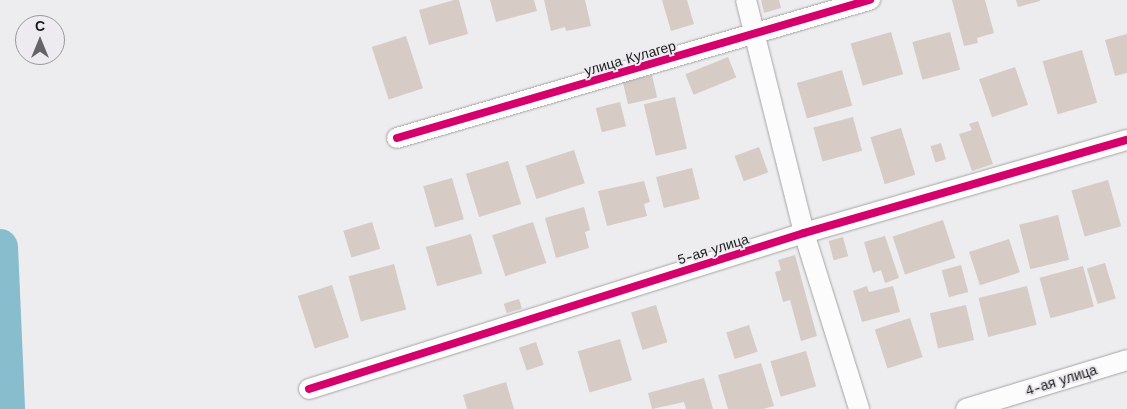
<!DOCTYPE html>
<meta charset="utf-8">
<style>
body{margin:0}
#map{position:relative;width:1127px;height:409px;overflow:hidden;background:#edecee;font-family:"Work Sans",sans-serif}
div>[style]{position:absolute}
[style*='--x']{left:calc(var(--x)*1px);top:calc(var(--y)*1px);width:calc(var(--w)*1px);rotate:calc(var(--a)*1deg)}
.river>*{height:36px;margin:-18px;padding:0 18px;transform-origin:18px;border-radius:18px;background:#87bdcd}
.building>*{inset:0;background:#d6ccc5;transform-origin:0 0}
.roads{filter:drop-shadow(0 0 1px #a5a4a5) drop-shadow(0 0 1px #a5a4a5)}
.minor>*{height:20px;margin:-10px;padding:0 10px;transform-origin:10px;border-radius:10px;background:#fcfcfc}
.cycleway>*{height:8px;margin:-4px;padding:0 4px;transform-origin:4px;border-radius:4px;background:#d6006c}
span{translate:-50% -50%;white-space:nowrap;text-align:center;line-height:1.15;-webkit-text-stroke:4px #edebef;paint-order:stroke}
.street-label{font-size:14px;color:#1b1b1c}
.north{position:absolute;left:15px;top:15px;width:50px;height:50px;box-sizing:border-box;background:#edebef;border:1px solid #99989b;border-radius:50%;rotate:0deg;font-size:14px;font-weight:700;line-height:20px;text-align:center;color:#1b1b1c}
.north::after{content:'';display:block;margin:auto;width:18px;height:22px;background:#646466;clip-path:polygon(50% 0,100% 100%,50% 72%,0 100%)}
</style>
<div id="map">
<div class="river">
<div style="--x:0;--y:247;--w:162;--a:87.5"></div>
</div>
<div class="building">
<div style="clip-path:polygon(454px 0,459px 0,468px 34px,429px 45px,419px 10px)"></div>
<div style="clip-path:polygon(490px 0,534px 0,537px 11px,496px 22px)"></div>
<div style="clip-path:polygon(544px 0,585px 0,591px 26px,566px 31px,565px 27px,551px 31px)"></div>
<div style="clip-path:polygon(662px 0,687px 0,694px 24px,671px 31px)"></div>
<div style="clip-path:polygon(761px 0,779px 0,781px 8px,764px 13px)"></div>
<div style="clip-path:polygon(952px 0,985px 0,994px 33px,977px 38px,978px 43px,964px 46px)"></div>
<div style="clip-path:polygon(1016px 0,1040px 0,1040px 1px,1018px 7px)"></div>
<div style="left:891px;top:32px;width:44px;height:42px;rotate:74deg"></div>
<div style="left:950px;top:32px;width:39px;height:39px;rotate:75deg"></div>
<div style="clip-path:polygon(1127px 34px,1127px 73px,1115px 76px,1105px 40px)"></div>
<div style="left:406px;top:36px;width:55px;height:36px;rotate:72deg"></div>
<div style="left:1082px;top:50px;width:55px;height:41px;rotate:74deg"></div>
<div style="left:728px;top:57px;width:22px;height:46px;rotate:68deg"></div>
<div style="left:1015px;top:67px;width:40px;height:38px;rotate:71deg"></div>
<div style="left:842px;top:70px;width:37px;height:47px;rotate:74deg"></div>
<div style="left:652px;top:75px;width:23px;height:30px;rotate:77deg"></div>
<div style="left:675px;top:97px;width:53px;height:32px;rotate:77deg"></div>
<div style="left:620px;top:102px;width:25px;height:25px;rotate:76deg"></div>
<div style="left:853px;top:117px;width:35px;height:41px;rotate:75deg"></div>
<div style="clip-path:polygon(978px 121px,993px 164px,972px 171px,959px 134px,972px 130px,969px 124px)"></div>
<div style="left:901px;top:128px;width:49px;height:32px;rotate:73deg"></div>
<div style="left:941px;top:143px;width:17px;height:11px;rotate:73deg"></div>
<div style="left:759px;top:147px;width:27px;height:26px;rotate:70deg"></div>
<div style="left:574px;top:150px;width:35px;height:51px;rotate:72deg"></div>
<div style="left:508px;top:161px;width:45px;height:44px;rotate:73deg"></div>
<div style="left:692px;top:168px;width:32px;height:37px;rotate:76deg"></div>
<div style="left:452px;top:178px;width:43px;height:30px;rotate:74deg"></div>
<div style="left:1108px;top:180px;width:48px;height:38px;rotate:74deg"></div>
<div style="clip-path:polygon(644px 181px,650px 202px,644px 204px,647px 216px,607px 226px,598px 191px)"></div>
<div style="clip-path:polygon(584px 207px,590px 230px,585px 232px,589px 248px,556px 258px,545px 218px)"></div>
<div style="left:1058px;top:215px;width:46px;height:40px;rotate:76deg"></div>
<div style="left:943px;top:220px;width:40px;height:53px;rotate:72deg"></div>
<div style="left:372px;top:222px;width:28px;height:30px;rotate:73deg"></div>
<div style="left:533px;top:222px;width:43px;height:43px;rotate:72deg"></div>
<div style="left:471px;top:234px;width:41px;height:47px;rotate:74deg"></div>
<div style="clip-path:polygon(885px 236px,899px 278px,885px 283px,881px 270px,873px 273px,864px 242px)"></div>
<div style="left:843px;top:237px;width:20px;height:15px;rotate:75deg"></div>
<div style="left:1009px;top:239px;width:35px;height:42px;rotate:72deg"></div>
<div style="clip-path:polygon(795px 255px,817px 336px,801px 341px,790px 300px,783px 302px,775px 272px,781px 270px,778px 260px)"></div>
<div style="left:1105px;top:263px;width:37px;height:19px;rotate:73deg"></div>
<div style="left:394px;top:264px;width:47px;height:47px;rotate:75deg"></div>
<div style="left:961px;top:265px;width:28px;height:20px;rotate:75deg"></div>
<div style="left:1083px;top:266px;width:42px;height:45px;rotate:75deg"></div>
<div style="left:332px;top:285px;width:55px;height:36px;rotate:72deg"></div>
<div style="clip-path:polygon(867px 286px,869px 292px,893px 286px,900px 312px,862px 322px,853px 291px)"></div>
<div style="left:1027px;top:286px;width:40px;height:50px;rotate:76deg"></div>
<div style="left:519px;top:299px;width:10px;height:16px;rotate:73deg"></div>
<div style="left:656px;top:305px;width:39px;height:26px;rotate:73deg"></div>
<div style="left:966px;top:305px;width:36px;height:37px;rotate:77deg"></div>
<div style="left:910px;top:318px;width:41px;height:37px;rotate:72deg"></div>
<div style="left:749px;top:325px;width:28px;height:24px;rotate:72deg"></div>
<div style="left:620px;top:339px;width:43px;height:44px;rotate:74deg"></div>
<div style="left:536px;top:342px;width:24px;height:18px;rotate:71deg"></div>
<div style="left:806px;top:351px;width:37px;height:37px;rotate:74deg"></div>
<div style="clip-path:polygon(761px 363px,774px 406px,763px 409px,728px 409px,718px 375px)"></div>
<div style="clip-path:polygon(704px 378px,713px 409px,686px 409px,684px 402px,652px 409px,648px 393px)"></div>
<div style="clip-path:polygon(506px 382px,514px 409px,467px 409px,463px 395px)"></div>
</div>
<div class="roads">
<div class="minor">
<div style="--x:746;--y:0;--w:240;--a:76"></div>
<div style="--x:804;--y:233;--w:184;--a:72.6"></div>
<div style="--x:397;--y:138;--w:493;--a:-16.3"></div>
<div style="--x:309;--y:389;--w:519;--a:-17.49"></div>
<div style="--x:804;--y:233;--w:336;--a:-16.1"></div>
<div style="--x:966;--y:409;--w:168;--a:-16.9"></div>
</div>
</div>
<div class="cycleway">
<div style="--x:397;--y:138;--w:493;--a:-16.3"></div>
<div style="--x:309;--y:389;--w:519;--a:-17.49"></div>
<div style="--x:804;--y:233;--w:336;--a:-16.1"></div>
</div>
<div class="street-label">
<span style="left:630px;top:58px;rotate:-16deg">улица Кулагер</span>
<span style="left:713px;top:249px;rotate:-17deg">5-ая улица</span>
<span style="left:1061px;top:380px;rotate:-17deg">4-ая улица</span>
</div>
<div class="north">С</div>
</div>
